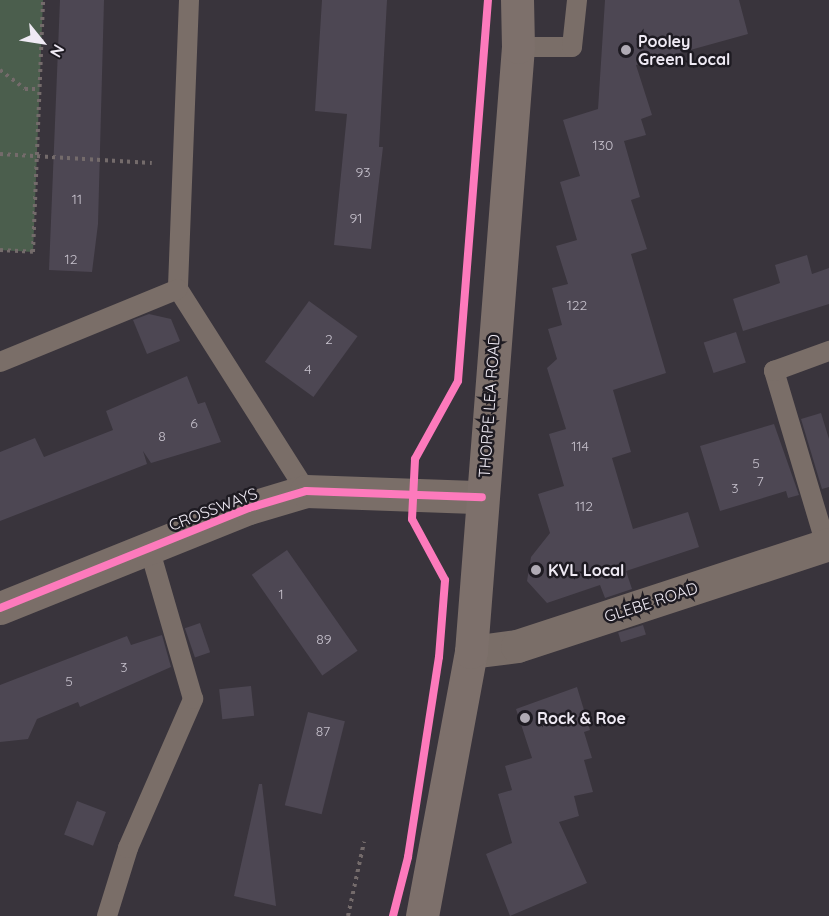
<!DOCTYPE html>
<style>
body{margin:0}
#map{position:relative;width:829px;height:916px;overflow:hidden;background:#39343c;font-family:Quicksand,sans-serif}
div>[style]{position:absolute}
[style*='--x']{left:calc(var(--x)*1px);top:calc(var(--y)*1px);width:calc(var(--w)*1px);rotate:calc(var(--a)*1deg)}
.green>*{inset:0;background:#4b5e4d}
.building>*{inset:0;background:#4d4753;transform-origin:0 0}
.path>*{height:4px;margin-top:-2px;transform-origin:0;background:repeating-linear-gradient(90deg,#746b6b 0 3px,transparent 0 7.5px)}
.service>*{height:20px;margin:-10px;padding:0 10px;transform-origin:10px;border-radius:10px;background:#7a6e68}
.minor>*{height:33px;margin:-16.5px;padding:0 16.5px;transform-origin:16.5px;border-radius:16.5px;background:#7a6e68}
.secondary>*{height:33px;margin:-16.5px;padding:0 16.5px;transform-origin:16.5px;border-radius:16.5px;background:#7d706b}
.cycleway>*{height:8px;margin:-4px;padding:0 4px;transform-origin:4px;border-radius:4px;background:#fd7abc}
.dots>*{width:16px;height:16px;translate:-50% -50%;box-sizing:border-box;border:3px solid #1e1b22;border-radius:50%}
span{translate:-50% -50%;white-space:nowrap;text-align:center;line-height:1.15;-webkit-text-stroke:5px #1e1b22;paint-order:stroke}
.number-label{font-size:14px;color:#c6c1cc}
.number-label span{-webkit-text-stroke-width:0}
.poi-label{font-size:16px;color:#efeaf4;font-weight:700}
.left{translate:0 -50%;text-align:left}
.street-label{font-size:16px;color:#efeaf4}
.north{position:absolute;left:12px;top:12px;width:60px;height:60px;-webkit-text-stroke:4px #1e1b22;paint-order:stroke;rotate:120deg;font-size:16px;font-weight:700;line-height:24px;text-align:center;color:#efeaf4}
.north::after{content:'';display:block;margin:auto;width:21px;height:27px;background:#efeaf4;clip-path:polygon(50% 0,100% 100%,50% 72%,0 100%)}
</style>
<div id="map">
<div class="green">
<div style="clip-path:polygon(0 0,43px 0,33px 252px,0 250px)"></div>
</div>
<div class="building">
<div style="clip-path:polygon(60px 0,104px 0,98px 224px,92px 272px,49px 270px)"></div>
<div style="clip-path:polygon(322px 0,387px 0,379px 147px,383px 147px,371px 249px,334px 245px,347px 114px,315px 111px)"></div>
<div style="clip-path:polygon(605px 0,739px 0,748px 34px,636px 65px,652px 115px,641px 119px,646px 135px,624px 141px,640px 197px,631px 200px,647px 249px,631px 254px,666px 373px,613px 390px,631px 452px,612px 458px,633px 529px,688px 512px,699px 547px,626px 571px,632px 589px,605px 598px,600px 585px,547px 603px,527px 581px,531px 557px,550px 533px,538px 494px,564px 486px,549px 434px,566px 429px,547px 368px,557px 359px,548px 329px,562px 325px,552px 288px,568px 284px,556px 246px,577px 240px,560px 182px,580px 176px,563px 120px,598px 109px)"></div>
<div style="clip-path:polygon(807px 255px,812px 274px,829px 268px,829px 304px,743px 331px,733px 299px,780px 283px,775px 265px)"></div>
<div style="left:309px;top:301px;width:60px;height:75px;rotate:36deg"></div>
<div style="clip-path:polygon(149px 314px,171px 319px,180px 341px,147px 354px,133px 320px)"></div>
<div style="left:736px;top:332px;width:32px;height:34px;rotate:72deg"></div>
<div style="clip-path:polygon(187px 376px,198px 404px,205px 402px,221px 442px,151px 463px,143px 451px,147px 464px,0 521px,0 452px,35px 438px,44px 457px,113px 430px,106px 411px)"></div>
<div style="clip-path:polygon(821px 413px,829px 439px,829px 487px,822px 489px,801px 419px)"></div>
<div style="clip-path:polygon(774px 424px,799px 495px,788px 498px,786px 491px,720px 511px,700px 446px)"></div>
<div style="left:287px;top:550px;width:123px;height:43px;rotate:55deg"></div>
<div style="left:200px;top:623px;width:31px;height:16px;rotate:71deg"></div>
<div style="left:643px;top:625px;width:10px;height:26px;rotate:73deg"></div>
<div style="clip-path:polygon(162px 635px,171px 667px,80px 707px,78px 702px,37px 719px,28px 739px,0 742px,0 685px,127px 636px,131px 645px)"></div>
<div style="left:251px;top:686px;width:30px;height:32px;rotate:84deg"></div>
<div style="clip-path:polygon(577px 687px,590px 730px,584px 732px,592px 758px,584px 760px,593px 792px,574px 796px,579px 816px,559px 822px,587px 883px,510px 916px,486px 854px,512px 843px,498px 794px,512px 790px,505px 766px,532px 758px,516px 709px)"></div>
<div style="left:308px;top:712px;width:38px;height:96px;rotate:14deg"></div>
<div style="clip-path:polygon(259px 784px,262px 784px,276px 906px,234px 896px)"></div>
<div style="left:77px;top:801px;width:31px;height:36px;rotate:21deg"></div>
</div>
<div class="path">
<div style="--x:0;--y:70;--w:31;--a:37"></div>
<div style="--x:25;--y:89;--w:14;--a:0"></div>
<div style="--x:0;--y:154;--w:152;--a:3.4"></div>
<div style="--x:0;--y:250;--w:33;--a:3"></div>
<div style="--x:33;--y:252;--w:252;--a:-87.7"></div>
<div style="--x:348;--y:916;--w:76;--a:-77.8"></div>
</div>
<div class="service">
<div style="--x:189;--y:0;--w:289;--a:92.2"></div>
<div style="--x:178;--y:289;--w:239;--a:57.6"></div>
<div style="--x:518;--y:47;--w:54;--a:0"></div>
<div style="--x:572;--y:47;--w:47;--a:-83.9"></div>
<div style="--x:0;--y:362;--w:192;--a:-22.3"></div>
<div style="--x:826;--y:545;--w:182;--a:-106.6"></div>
<div style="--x:774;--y:371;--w:59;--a:-20"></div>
<div style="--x:107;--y:916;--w:71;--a:-72.8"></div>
<div style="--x:128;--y:848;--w:163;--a:-66.4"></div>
<div style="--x:193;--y:699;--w:157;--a:-106.2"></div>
</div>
<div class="minor">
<div style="--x:0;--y:608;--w:268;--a:-21.9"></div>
<div style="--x:249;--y:508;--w:59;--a:-16.6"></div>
<div style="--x:306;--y:491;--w:176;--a:2"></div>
<div style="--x:471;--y:652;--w:46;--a:-7.4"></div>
<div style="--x:517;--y:646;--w:328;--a:-18.1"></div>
</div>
<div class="secondary">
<div style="--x:422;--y:916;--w:269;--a:-79.5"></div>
<div style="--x:471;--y:652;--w:607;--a:-85.56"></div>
<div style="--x:518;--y:47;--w:47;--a:-91.2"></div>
</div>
<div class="cycleway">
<div style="--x:0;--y:608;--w:268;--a:-21.9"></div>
<div style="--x:249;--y:508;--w:59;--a:-16.6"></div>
<div style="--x:306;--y:491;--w:176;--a:2"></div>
<div style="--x:393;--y:916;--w:61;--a:-75.7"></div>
<div style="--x:408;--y:857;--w:202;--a:-81.2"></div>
<div style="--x:439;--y:657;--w:77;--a:-85.5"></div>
<div style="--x:445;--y:580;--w:69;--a:-118.4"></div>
<div style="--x:412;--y:519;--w:60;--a:-87.1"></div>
<div style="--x:415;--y:459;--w:89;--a:-61.1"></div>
<div style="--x:458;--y:381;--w:382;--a:-85.5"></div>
</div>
<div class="dots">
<div style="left:626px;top:50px;background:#afaab4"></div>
<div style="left:536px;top:570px;background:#afaab4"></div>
<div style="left:525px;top:718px;background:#afaab4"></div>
</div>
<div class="number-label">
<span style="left:603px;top:145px">130</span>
<span style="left:363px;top:172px">93</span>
<span style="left:77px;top:199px">11</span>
<span style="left:356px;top:218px">91</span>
<span style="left:71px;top:259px">12</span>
<span style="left:577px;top:305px">122</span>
<span style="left:329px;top:339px">2</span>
<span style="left:308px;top:369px">4</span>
<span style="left:194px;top:423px">6</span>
<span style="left:162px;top:436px">8</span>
<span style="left:580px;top:446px">114</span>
<span style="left:756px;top:463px">5</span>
<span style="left:760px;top:481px">7</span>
<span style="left:735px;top:488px">3</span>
<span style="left:584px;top:506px">112</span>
<span style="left:281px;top:594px">1</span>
<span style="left:324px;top:639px">89</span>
<span style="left:124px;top:667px">3</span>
<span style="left:69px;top:681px">5</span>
<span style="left:323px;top:731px">87</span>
</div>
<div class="poi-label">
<span class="left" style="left:638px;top:50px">Pooley<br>Green Local</span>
<span class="left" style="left:548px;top:570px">KVL Local</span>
<span class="left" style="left:537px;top:718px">Rock &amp; Roe</span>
</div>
<div class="street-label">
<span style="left:489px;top:406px;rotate:-86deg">THORPE LEA ROAD</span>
<span style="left:213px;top:509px;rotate:-21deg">CROSSWAYS</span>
<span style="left:651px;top:602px;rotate:-18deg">GLEBE ROAD</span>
</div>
<div class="north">N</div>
</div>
